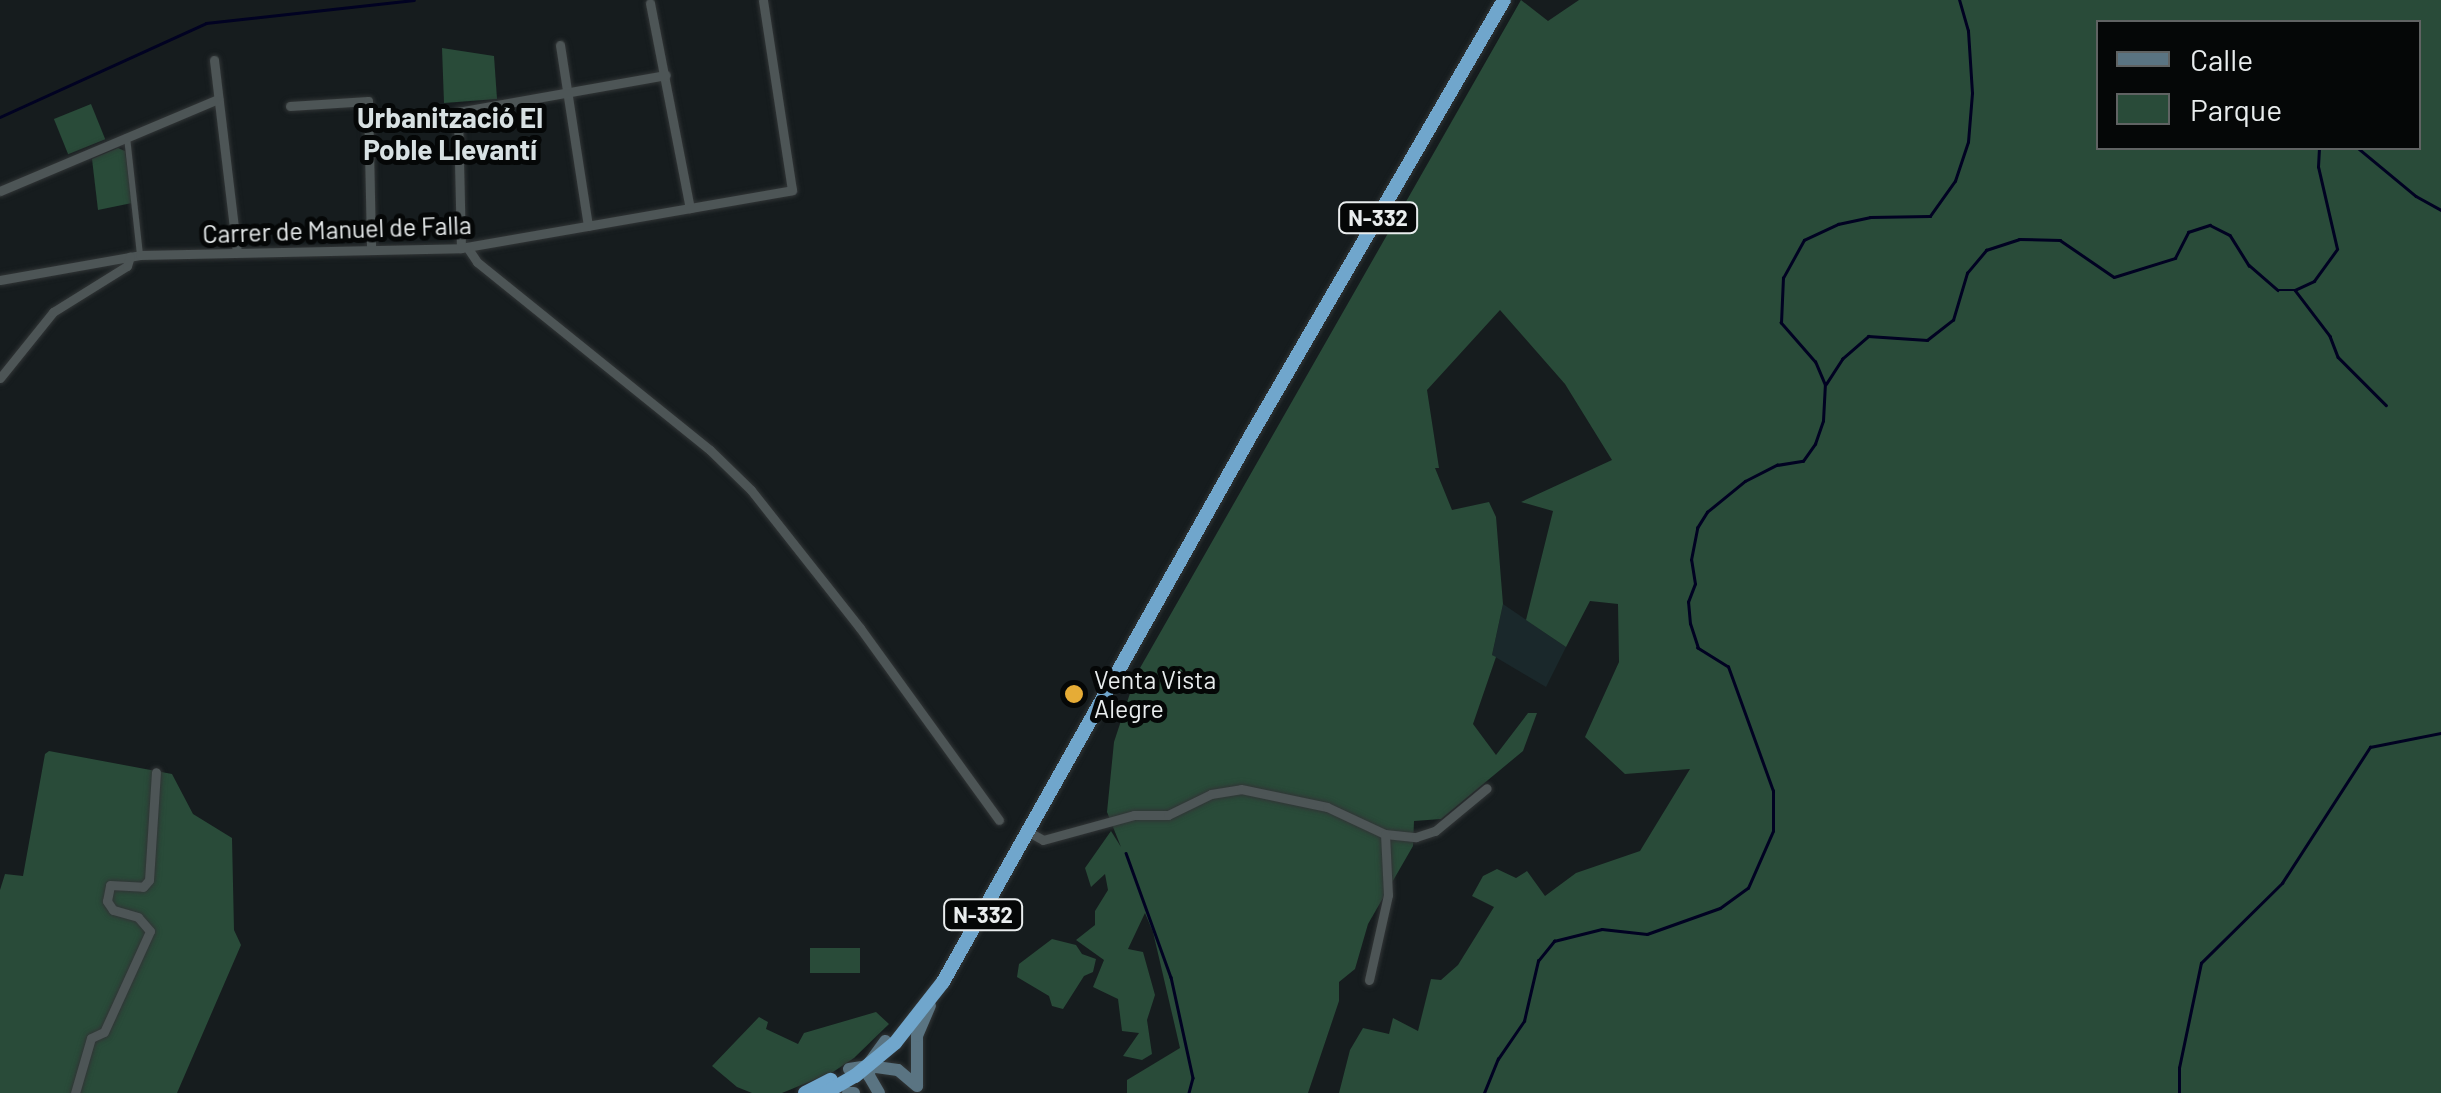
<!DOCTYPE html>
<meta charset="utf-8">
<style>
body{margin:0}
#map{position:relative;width:2441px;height:1093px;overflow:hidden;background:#161c1e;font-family:Barlow,sans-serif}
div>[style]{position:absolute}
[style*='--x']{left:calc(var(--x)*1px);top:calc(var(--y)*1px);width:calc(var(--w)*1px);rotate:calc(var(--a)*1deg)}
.built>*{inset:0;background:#1a282b}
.green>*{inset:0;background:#294b39;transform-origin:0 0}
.stream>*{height:2.5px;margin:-1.25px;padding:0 1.25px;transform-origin:1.25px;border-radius:1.25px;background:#010222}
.roads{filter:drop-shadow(0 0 2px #313536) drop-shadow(0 0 2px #313536)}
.pedestrian>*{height:6px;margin:-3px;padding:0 3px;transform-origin:3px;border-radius:3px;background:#4d5556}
.minor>*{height:9px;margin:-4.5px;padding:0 4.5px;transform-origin:4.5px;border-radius:4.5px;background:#4d5556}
.secondary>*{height:12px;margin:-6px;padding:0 6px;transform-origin:6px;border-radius:6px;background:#5a7482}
.trunk>*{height:14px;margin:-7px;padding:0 7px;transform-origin:7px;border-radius:7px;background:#70a6cc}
.dots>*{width:28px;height:28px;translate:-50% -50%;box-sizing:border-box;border:5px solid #050707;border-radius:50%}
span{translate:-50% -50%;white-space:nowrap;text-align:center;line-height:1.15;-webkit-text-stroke:10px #050707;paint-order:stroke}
.shield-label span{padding:2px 8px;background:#050707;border:2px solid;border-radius:8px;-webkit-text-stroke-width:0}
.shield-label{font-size:22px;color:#e9edee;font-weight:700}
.street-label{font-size:25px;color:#e9edee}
.poi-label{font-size:25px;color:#e9edee}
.left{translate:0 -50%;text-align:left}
.neighbourhood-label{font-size:28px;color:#d8e1e3;font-weight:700}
.legend{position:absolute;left:2096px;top:20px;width:325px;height:130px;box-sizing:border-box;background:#050707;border:2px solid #606363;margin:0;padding:12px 18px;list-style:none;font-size:30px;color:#e9edee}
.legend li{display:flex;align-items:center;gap:20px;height:50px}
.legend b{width:50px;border:2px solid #606363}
</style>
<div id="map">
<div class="built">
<div style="clip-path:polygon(1503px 604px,1566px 647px,1546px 687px,1492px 655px)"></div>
</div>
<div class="green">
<div style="clip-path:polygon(evenodd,1521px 0,1548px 21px,1579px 0,2441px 0,2441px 1093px,1339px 1093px,1350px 1050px,1363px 1028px,1389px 1034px,1393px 1018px,1418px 1031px,1431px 979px,1441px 980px,1458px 965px,1494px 907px,1472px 896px,1483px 876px,1497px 869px,1516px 878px,1527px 871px,1545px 896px,1576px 873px,1640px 851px,1690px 769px,1625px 774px,1585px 737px,1619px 662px,1618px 604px,1590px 601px,1566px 647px,1526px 620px,1553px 511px,1521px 502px,1612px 460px,1565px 384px,1500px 310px,1427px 390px,1439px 468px,1435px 468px,1452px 510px,1489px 502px,1496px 517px,1503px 604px,1492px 655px,1496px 657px,1473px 724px,1496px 755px,1528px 713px,1537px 713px,1523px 751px,1441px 819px,1414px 821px,1413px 846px,1368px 924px,1355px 969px,1339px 982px,1339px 1001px,1308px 1093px,1127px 1093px,1127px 1080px,1180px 1048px,1153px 932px,1145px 913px,1128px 949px,1143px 952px,1155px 995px,1147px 1020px,1152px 1054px,1142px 1060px,1123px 1056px,1139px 1033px,1122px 1031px,1118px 999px,1093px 987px,1104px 960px,1076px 940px,1095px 925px,1095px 911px,1108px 890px,1105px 874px,1091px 887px,1085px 868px,1111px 831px,1121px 847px,1107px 812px,1114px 742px,1136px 675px,1521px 0,2098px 22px,2418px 22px,2418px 148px,2098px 148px,2098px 22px)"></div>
<div style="clip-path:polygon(442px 48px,494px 56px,497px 99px,444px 103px)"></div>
<div style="left:91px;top:104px;width:38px;height:40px;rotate:68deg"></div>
<div style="clip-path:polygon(118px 148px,125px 151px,132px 203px,98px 210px,92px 159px)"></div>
<div style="clip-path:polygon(49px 751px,172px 774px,193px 814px,232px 838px,234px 930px,241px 945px,177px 1093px,0 1093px,0 890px,5px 874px,23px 876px,45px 754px)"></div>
<div style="clip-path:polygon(1052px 939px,1076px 945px,1082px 954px,1096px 959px,1093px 972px,1084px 976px,1063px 1009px,1052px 1006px,1049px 996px,1017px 977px,1019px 964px)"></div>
<div style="left:810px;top:948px;width:50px;height:25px"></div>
<div style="clip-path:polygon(876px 1012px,889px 1024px,854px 1058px,833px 1072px,782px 1093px,752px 1093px,737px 1087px,712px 1066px,759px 1017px,768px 1022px,766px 1029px,798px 1044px,804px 1033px)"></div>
</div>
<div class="stream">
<div style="--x:0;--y:117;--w:226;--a:-24.5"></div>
<div style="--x:206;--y:23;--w:209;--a:-6.3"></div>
<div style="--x:2358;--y:148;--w:75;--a:39.6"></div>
<div style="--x:2416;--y:196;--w:29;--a:29"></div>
<div style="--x:2295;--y:290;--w:58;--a:52.7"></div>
<div style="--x:2330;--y:336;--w:22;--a:69"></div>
<div style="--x:2338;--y:357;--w:68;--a:45"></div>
<div style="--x:1826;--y:384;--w:30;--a:-57"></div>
<div style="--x:1842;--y:359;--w:35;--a:-41"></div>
<div style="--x:1868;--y:336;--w:59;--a:3.9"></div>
<div style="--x:1927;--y:340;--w:33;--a:-38"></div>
<div style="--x:1953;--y:320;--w:49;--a:-73.4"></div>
<div style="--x:1967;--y:273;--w:30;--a:-50"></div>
<div style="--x:1986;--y:250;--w:35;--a:-18"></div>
<div style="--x:2019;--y:239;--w:41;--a:1.4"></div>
<div style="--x:2060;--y:240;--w:65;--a:34.4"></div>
<div style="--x:2114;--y:277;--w:64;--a:-17.3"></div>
<div style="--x:2175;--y:258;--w:29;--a:-63"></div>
<div style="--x:2188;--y:232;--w:23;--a:-18"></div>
<div style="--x:2210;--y:225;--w:22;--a:27"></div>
<div style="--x:2230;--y:235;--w:36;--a:58"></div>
<div style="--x:2249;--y:265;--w:38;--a:41"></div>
<div style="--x:2278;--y:290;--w:17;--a:0"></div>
<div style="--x:2295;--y:290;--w:21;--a:-25"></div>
<div style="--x:2314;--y:281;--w:39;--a:-54"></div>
<div style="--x:2337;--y:249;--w:84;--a:-103"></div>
<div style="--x:2318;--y:167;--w:19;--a:-87"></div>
<div style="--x:1126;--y:853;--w:132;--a:70.1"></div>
<div style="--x:1171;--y:977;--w:103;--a:77.7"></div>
<div style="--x:1193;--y:1078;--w:16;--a:105"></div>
<div style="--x:1484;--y:1093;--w:37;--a:-68"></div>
<div style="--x:1498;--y:1059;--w:46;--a:-55.6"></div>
<div style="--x:1524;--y:1021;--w:62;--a:-76.9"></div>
<div style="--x:1538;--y:961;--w:26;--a:-51"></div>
<div style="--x:1554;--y:941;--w:49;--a:-14"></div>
<div style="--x:1602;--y:929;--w:45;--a:6.3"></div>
<div style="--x:1647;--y:934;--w:77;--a:-19.6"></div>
<div style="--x:1720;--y:908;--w:34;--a:-36"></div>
<div style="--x:1748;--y:888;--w:62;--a:-66.3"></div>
<div style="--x:1773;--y:831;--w:40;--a:-90"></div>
<div style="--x:1773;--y:791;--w:132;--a:-109.9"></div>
<div style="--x:1728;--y:667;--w:36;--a:-148"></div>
<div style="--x:1698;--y:648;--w:25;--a:-108"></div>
<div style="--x:1690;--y:624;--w:22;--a:-95"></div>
<div style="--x:1688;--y:602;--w:19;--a:-69"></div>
<div style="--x:1695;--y:584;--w:24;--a:-99"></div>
<div style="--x:1691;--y:560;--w:33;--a:-79"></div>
<div style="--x:1697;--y:528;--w:19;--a:-58"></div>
<div style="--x:1707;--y:512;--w:49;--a:-39.2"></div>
<div style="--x:1745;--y:481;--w:36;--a:-27"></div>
<div style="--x:1777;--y:465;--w:26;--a:-9"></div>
<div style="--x:1803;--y:461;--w:21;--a:-55"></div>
<div style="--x:1815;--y:444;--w:24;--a:-71"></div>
<div style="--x:1823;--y:421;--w:36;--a:-87"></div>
<div style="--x:1825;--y:385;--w:25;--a:-113"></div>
<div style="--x:1815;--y:362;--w:52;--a:-131.1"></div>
<div style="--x:1781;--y:323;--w:45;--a:-87.5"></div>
<div style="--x:1783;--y:278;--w:43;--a:-61.1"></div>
<div style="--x:1804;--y:240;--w:38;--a:-25"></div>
<div style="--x:1838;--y:224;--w:33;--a:-12"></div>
<div style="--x:1870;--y:217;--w:60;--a:-1"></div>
<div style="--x:1930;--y:216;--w:43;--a:-54.5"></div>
<div style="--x:1955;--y:181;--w:41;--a:-71.6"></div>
<div style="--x:1968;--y:142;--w:49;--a:-85.3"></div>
<div style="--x:1972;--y:93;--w:62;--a:-93.7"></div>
<div style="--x:1968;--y:31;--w:32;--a:-106"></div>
<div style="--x:2179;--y:1093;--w:25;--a:-90"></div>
<div style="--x:2179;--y:1068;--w:107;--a:-78.2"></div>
<div style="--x:2201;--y:963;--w:114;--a:-44.6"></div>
<div style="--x:2282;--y:883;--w:162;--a:-57.1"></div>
<div style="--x:2370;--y:747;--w:72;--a:-11.2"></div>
</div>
<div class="roads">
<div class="pedestrian">
<div style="--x:127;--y:137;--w:119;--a:83.7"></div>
</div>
<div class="minor">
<div style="--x:650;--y:3;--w:209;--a:79"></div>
<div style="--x:560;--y:45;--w:183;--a:81.2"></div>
<div style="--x:214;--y:60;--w:194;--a:83.2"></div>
<div style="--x:290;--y:106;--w:78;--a:-3.7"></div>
<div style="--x:368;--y:101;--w:149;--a:88.8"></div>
<div style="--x:0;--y:191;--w:237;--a:-22.9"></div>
<div style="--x:467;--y:247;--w:18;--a:56"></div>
<div style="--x:477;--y:262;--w:299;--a:38.9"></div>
<div style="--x:710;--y:450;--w:57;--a:44.3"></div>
<div style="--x:751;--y:490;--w:176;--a:51.7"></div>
<div style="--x:860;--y:628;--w:237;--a:54.1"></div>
<div style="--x:461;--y:248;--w:136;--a:-91.3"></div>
<div style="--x:458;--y:112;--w:211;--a:-10.1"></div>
<div style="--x:0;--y:280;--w:142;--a:-10.1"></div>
<div style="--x:140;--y:255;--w:321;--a:-1.2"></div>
<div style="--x:461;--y:248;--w:336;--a:-9.9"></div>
<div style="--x:792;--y:190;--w:192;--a:-98.7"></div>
<div style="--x:0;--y:378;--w:85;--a:-51.2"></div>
<div style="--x:53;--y:312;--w:87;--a:-31.9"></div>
<div style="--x:127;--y:266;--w:10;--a:-73"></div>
<div style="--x:1027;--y:831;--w:18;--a:29"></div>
<div style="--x:1043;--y:840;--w:94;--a:-15.4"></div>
<div style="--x:1134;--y:815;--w:34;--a:0"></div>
<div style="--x:1168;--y:815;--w:48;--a:-26"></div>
<div style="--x:1211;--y:794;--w:30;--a:-9"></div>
<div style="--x:1241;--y:789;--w:88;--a:11.8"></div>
<div style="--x:1327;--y:807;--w:64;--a:25"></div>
<div style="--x:1385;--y:834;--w:31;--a:6"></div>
<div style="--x:1416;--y:837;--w:20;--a:-18"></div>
<div style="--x:1435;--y:831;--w:67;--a:-39.6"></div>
<div style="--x:1369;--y:980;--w:87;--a:-77.4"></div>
<div style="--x:1388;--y:895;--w:61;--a:-92.8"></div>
<div style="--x:75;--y:1093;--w:57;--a:-73.8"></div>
<div style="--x:91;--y:1038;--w:14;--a:-25"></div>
<div style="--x:104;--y:1032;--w:111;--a:-65.5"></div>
<div style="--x:150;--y:931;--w:18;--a:-131"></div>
<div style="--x:138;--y:917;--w:26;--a:-164"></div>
<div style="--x:113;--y:910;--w:11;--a:-124"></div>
<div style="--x:107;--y:901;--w:16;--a:-79"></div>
<div style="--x:110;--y:885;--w:33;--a:3"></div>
<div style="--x:143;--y:887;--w:9;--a:-49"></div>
<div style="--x:149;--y:880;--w:108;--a:-86.3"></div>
</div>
<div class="secondary">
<div style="--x:849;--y:1069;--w:20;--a:-9"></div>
<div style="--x:869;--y:1066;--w:29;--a:8"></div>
<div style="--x:898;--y:1070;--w:25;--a:40"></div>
<div style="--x:917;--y:1085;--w:49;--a:-90"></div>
<div style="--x:917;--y:1036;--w:33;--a:-67"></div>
<div style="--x:848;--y:1093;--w:6;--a:0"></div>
<div style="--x:879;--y:1093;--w:20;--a:-120"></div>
<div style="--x:869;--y:1076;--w:14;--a:-86"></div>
<div style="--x:870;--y:1062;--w:26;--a:-54"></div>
</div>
<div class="trunk">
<div style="--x:805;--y:1093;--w:29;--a:-27"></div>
<div style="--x:825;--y:1093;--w:34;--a:-30"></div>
<div style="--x:855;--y:1076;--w:52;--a:-39.5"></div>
<div style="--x:895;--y:1043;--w:78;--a:-51.8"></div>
<div style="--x:943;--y:982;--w:628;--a:-60.62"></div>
<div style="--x:1251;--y:435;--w:503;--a:-59.82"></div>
</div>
</div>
<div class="dots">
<div style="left:1074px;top:694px;background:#e6ac36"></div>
</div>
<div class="shield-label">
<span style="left:1378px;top:218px">N-332</span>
<span style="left:983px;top:915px">N-332</span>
</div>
<div class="street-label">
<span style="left:337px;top:229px;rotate:-2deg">Carrer de Manuel de Falla</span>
</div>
<div class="poi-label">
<span class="left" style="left:1094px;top:694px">Venta Vista<br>Alegre</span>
</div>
<div class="neighbourhood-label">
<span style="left:450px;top:133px">Urbanització El<br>Poble Llevantí</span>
</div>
<ul class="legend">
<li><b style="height:12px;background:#5a7482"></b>Calle</li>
<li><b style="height:28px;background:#294b39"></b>Parque</li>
</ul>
</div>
